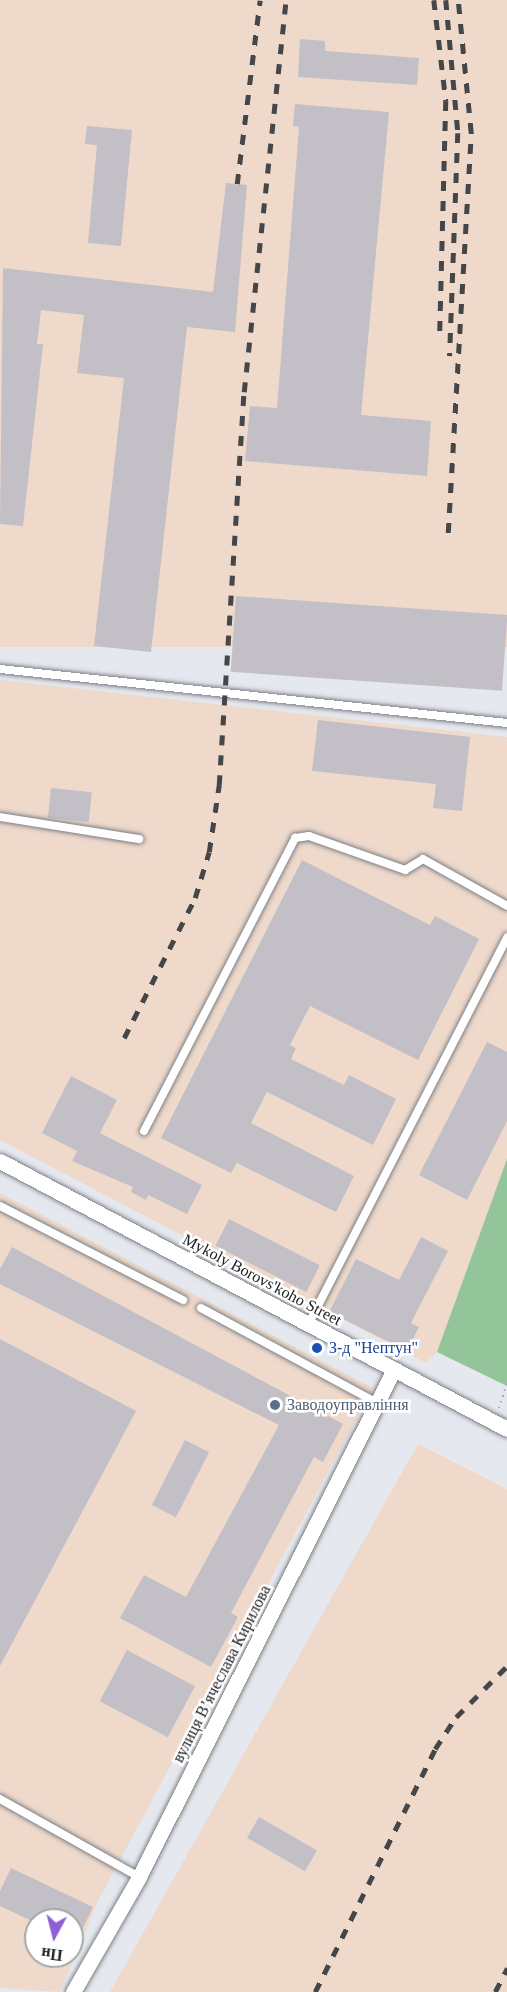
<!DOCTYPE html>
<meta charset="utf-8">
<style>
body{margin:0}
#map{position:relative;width:507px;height:1992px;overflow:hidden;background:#e5e8ee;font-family:"Times New Roman",serif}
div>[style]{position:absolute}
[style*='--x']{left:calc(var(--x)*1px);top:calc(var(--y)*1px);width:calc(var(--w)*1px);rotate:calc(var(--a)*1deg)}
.industrial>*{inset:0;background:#eed9cb;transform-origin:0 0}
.green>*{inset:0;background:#93c49a}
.building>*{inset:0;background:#c2c0c6;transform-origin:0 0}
.path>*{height:2px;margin-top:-1px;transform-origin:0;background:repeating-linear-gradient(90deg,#a5a7ac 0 1.5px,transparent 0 6px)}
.roads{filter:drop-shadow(0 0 2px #7e8086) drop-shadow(0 0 2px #7e8086)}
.service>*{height:8px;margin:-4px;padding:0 4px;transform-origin:4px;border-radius:4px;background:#fff}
.minor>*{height:15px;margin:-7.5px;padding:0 7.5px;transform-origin:7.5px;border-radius:7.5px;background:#fff}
.rail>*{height:4.5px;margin-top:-2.25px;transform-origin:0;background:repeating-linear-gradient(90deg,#444648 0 10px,transparent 0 20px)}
.dots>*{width:16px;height:16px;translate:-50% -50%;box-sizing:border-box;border:3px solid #fff;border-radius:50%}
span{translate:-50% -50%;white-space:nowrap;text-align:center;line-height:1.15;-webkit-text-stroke:5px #fff;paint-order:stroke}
.street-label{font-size:16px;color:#212224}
.transit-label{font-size:16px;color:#164399}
.left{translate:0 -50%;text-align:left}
.service-label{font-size:16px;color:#4e5e75}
.north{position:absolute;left:24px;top:1908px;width:60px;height:60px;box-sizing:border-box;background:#fff;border:2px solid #a6a7a7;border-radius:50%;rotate:187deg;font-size:16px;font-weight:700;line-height:24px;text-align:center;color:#212224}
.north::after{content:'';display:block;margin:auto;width:21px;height:27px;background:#905ed7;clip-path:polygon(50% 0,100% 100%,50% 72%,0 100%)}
</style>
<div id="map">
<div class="industrial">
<div style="left:0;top:0;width:507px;height:647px"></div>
<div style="clip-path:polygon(0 680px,507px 737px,507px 1159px,437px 1352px,426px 1363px,0 1140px)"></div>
<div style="clip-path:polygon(evenodd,0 1193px,373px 1388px,98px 1901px,60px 1992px,0 1988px,0 1193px,36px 1920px,72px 1920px,72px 1956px,36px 1956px,36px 1920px)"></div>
<div style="clip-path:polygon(418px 1444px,507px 1489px,507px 1992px,110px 1992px)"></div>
</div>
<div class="green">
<div style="clip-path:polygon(507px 1159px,507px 1386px,437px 1352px)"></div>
</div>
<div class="building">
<div style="clip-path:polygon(300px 39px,325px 41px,325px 51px,419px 58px,417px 85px,298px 77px)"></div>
<div style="clip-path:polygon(295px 104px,389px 112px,361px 415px,431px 421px,427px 476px,245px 461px,250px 406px,277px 408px,299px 127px,293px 126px)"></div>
<div style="clip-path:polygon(87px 126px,132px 130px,121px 246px,88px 243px,97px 145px,85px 144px)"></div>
<div style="clip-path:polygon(226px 183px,247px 185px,235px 332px,187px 327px,151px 652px,94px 646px,124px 378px,77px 373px,84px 315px,41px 310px,37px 344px,43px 344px,23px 526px,0 524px,3px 268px,213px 292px)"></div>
<div style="left:236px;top:596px;width:272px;height:76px;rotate:4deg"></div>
<div style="clip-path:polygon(318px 720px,470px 737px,462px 811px,433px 808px,436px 784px,312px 771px)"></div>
<div style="left:51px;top:788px;width:41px;height:30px;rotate:6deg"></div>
<div style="clip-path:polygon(302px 860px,430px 925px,435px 916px,479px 939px,418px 1060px,310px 1006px,290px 1045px,296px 1048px,291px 1059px,344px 1085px,349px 1075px,396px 1099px,373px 1145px,267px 1092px,251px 1123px,354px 1176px,336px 1212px,237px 1163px,231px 1173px,161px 1138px)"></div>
<div style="clip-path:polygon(487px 1042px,507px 1052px,507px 1121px,467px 1200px,419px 1175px)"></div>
<div style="clip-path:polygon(71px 1076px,117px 1100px,100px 1133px,202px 1185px,187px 1214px,148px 1195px,146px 1200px,131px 1192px,133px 1187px,72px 1161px,77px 1151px,42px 1133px)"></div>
<div style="left:229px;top:1219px;width:102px;height:30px;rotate:27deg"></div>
<div style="clip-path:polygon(421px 1237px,448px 1251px,411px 1323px,419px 1327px,407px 1351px,329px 1312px,356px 1259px,399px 1280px)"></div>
<div style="clip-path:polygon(12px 1247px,343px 1424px,323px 1462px,314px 1457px,231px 1613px,238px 1617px,211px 1667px,120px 1618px,144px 1575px,186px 1597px,279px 1425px,0 1284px,0 1269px)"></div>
<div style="clip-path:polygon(0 1339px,136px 1411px,0 1666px)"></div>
<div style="left:185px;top:1440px;width:27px;height:73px;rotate:27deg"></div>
<div style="left:127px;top:1650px;width:77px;height:58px;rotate:28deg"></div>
<div style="left:259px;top:1817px;width:67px;height:24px;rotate:30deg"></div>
<div style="clip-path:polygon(11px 1868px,93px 1907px,72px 1951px,72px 1920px,30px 1920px,0 1906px,0 1891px)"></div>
</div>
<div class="path">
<div style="--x:499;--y:1408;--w:26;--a:-72"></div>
</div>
<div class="roads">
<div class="service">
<div style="--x:0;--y:669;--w:510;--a:6.08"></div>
<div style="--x:0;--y:817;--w:141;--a:9"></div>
<div style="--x:144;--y:1131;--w:330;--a:-62.7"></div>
<div style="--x:295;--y:838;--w:14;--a:-8"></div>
<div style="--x:309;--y:836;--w:102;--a:19.5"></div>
<div style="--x:405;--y:870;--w:21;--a:-31"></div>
<div style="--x:423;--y:859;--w:96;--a:29.2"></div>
<div style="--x:0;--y:1206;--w:206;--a:27.2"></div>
<div style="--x:201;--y:1308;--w:202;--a:28.3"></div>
<div style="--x:308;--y:1325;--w:436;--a:-62.8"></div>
<div style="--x:0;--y:1799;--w:159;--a:29.3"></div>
</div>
<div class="minor">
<div style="--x:0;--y:1161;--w:573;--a:27.86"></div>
<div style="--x:73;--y:1992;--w:133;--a:-60.1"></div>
<div style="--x:139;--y:1877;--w:568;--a:-63.34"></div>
</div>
</div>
<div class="rail">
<div style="--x:434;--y:0;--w:102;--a:83.2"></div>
<div style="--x:446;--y:101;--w:237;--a:91.5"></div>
<div style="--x:446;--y:0;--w:134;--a:84.8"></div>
<div style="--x:458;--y:133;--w:223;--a:92.1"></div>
<div style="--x:237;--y:184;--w:185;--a:-82.9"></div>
<div style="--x:448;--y:533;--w:401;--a:-86.7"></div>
<div style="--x:471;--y:133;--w:134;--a:-95.6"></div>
<div style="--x:124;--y:1038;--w:157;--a:-63.1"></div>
<div style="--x:195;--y:898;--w:48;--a:-73.1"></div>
<div style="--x:209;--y:852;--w:68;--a:-81.5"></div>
<div style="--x:219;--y:785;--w:394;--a:-86.4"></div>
<div style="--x:244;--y:392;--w:394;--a:-83.9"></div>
<div style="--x:315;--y:1992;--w:271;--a:-63.7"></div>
<div style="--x:435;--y:1749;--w:38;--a:-57"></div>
<div style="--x:456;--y:1717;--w:72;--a:-45"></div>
<div style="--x:495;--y:1992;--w:27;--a:-63"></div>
</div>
<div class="dots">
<div style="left:317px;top:1348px;background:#1a4fb4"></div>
<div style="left:275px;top:1405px;background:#5c6f8a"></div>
</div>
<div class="street-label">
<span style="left:262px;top:1280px;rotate:28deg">Mykoly Borovs'koho Street</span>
<span style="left:222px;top:1674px;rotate:-63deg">вулиця Вʼячеслава Кирилова</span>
</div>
<div class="transit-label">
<span class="left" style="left:329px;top:1348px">З-д "Нептун"</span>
</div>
<div class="service-label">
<span class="left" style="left:287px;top:1405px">Заводоуправління</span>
</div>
<div class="north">Пн</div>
</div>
